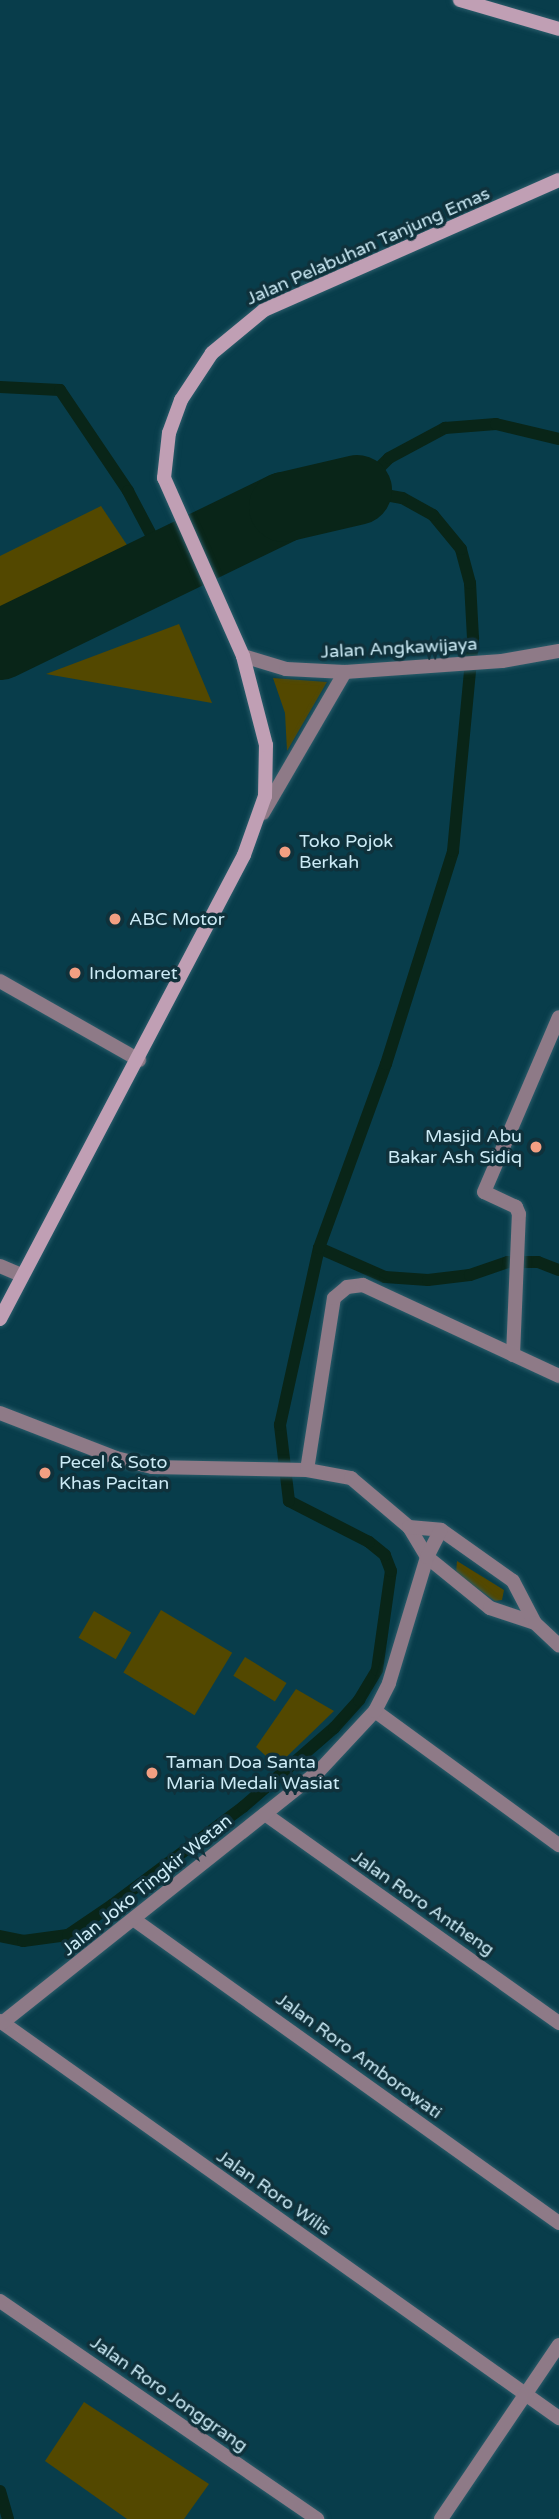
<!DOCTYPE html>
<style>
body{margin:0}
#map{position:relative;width:559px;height:2519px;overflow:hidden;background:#083d4b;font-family:"Varela Round",sans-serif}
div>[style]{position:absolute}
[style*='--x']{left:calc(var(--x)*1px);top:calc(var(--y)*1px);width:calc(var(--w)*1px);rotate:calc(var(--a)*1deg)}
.green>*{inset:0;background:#534800;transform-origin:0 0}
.stream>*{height:12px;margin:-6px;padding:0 6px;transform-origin:6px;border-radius:6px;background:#092518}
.river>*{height:70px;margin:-35px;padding:0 35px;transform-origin:35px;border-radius:35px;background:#092518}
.roads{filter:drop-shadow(0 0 2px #2b5c6a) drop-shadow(0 0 2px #2b5c6a)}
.street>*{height:14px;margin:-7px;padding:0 7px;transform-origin:7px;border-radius:7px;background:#8e7a87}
.secondary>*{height:14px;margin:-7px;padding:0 7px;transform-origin:7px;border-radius:7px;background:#c09fb4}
.dots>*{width:19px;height:19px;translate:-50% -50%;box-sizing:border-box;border:4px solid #0f313b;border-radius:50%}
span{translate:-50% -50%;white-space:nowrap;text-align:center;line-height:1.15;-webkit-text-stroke:7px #0f313b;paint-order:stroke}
.street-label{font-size:18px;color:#ccebf6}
.poi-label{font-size:18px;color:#ccebf6}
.left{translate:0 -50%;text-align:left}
.right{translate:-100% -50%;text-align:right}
</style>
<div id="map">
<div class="green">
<div style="clip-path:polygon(101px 506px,133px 554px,0 611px,0 556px)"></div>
<div style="clip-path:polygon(179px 624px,212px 703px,46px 674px)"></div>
<div style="clip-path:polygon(273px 678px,327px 682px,287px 751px,285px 713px)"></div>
<div style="clip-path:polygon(457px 1561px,504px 1590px,502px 1600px,495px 1601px,456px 1573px)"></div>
<div style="left:161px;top:1610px;width:83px;height:73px;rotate:31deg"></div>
<div style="left:94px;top:1611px;width:43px;height:31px;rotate:30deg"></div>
<div style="left:245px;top:1657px;width:49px;height:22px;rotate:32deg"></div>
<div style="clip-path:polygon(296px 1689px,334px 1711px,277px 1766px,256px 1747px)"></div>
<div style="clip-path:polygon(84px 2402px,209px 2484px,184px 2519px,127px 2519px,45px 2461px)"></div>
</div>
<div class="stream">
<div style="--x:0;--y:387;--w:60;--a:2.9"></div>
<div style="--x:60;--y:390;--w:122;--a:56"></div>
<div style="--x:128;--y:491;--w:84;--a:62.2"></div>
<div style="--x:357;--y:490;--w:45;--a:-45"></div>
<div style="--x:389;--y:458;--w:64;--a:-28.2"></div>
<div style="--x:445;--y:428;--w:51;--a:-4.5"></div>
<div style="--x:496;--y:424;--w:65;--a:13.4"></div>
<div style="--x:319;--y:1248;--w:72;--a:23.7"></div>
<div style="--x:385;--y:1277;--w:43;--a:4"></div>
<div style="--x:428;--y:1280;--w:42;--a:-6.8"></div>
<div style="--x:470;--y:1275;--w:40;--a:-18.9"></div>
<div style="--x:508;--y:1262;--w:30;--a:0"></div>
<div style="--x:538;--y:1262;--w:22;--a:21"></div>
<div style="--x:0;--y:1936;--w:24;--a:12"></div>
<div style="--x:23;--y:1941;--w:45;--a:-7.6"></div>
<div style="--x:68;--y:1935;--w:53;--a:-34.3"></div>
<div style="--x:112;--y:1905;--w:164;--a:-36.8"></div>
<div style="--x:243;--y:1807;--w:121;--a:-41"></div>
<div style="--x:334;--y:1728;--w:38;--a:-48"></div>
<div style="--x:359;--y:1700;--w:35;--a:-59"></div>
<div style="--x:377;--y:1670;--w:100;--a:-82"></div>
<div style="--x:391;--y:1571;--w:17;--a:-111"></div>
<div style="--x:385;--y:1555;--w:21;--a:-141"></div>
<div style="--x:369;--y:1542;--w:90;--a:-152.9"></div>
<div style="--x:289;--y:1501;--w:77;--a:-96.8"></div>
<div style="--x:280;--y:1425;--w:181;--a:-77.6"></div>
<div style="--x:319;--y:1248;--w:196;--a:-70"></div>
<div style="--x:386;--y:1064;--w:223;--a:-72.5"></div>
<div style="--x:453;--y:851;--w:214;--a:-84.6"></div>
<div style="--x:473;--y:638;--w:55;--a:-93.1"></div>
<div style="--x:470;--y:583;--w:35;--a:-105"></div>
<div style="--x:461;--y:549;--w:44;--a:-129.5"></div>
<div style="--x:433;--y:515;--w:35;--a:-151"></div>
<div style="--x:402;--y:498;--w:46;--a:-169.9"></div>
<div style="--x:0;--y:2491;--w:29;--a:74"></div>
</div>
<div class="river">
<div style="--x:0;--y:645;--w:316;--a:-25.9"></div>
<div style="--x:284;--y:507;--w:75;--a:-13.1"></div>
</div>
<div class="roads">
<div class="street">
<div style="--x:243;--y:656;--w:45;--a:16.8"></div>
<div style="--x:286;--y:669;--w:59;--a:2.9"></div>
<div style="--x:345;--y:672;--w:157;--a:-4"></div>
<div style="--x:502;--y:661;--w:58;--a:-10"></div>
<div style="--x:263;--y:813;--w:163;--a:-59.8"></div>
<div style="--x:0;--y:981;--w:160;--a:29.6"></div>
<div style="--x:0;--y:1266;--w:23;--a:23"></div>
<div style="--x:513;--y:1355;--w:141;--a:-87.6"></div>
<div style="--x:519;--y:1214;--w:8;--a:-113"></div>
<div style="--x:516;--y:1207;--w:35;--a:-155"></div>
<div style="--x:484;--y:1192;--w:190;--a:-66.8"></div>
<div style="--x:0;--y:1413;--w:124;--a:21.2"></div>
<div style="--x:116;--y:1458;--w:37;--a:14"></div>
<div style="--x:152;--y:1467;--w:155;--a:1.1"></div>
<div style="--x:307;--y:1470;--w:45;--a:10.3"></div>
<div style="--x:351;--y:1478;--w:76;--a:40.2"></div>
<div style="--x:409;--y:1527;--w:35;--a:59"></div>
<div style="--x:427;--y:1557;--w:81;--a:39"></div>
<div style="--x:490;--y:1608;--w:47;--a:18.4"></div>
<div style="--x:307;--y:1470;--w:174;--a:-81.1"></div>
<div style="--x:334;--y:1298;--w:17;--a:-40"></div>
<div style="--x:347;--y:1287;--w:16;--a:-7"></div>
<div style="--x:363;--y:1285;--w:216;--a:24.9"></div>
<div style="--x:409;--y:1527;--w:32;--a:5"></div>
<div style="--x:441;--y:1530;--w:88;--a:35.3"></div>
<div style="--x:513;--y:1581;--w:47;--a:62.4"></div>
<div style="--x:535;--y:1623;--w:33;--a:43"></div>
<div style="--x:375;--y:1711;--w:228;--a:36.1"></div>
<div style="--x:265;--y:1814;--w:361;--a:35.4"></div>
<div style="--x:136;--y:1921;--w:520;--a:35.52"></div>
<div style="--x:0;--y:2021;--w:686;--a:35.38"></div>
<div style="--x:2;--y:2023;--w:405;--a:-38.5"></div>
<div style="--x:319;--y:1771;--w:82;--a:-47"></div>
<div style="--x:375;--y:1711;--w:31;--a:-63"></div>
<div style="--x:389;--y:1683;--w:132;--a:-73.2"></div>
<div style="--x:427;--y:1557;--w:30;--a:-63"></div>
<div style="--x:0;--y:2301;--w:385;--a:34.5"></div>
<div style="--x:441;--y:2519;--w:210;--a:-55.9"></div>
</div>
<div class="secondary">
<div style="--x:460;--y:0;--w:103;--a:16.3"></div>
<div style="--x:0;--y:1319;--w:524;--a:-62.26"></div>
<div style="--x:244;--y:855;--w:63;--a:-70.4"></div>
<div style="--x:265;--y:796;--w:51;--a:-88.9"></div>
<div style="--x:266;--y:745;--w:92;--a:-104.5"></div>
<div style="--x:243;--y:656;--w:195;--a:-113.9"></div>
<div style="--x:164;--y:478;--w:45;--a:-83.7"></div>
<div style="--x:169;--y:433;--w:35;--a:-70"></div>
<div style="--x:181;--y:400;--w:56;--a:-56.6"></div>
<div style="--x:212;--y:353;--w:67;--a:-39.6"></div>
<div style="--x:264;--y:310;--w:322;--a:-23.8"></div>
</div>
</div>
<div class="dots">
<div style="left:285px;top:852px;background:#f39f82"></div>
<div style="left:115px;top:919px;background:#f39f82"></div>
<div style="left:75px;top:973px;background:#f39f82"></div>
<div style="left:536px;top:1147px;background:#f39f82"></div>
<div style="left:45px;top:1473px;background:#f39f82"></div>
<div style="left:152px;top:1773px;background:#f39f82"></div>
</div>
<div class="street-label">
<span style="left:368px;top:246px;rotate:-24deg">Jalan Pelabuhan Tanjung Emas</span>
<span style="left:399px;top:648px;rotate:-3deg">Jalan Angkawijaya</span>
<span style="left:147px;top:1885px;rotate:-39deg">Jalan Joko Tingkir Wetan</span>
<span style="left:423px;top:1903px;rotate:35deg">Jalan Roro Antheng</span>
<span style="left:359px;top:2056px;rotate:36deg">Jalan Roro Amborowati</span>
<span style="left:274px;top:2193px;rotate:35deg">Jalan Roro Wilis</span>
<span style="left:169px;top:2394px;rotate:35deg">Jalan Roro Jonggrang</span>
</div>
<div class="poi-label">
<span class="left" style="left:299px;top:852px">Toko Pojok<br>Berkah</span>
<span class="left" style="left:129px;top:919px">ABC Motor</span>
<span class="left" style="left:89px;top:973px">Indomaret</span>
<span class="right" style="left:522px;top:1147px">Masjid Abu<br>Bakar Ash Sidiq</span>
<span class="left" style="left:59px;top:1473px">Pecel &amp; Soto<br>Khas Pacitan</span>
<span class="left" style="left:166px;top:1773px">Taman Doa Santa<br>Maria Medali Wasiat</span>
</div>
</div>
